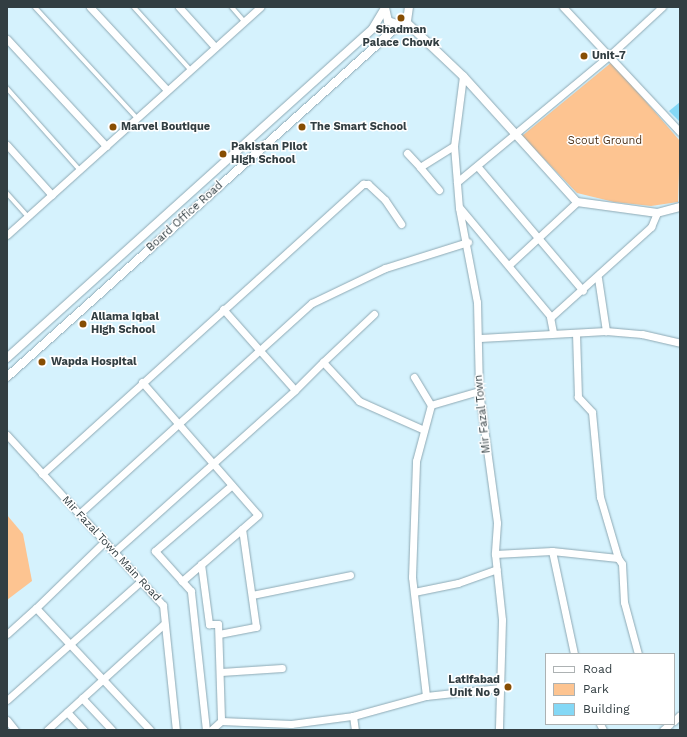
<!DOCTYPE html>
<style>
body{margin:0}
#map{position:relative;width:687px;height:737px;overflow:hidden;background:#d5f2fd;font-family:"Work Sans",sans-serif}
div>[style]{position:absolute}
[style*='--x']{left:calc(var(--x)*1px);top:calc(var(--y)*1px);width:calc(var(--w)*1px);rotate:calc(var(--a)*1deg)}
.green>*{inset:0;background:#fdc491}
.building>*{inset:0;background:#84d8f6}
.roads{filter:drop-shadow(0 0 1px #8ea9b4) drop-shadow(0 0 1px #8ea9b4)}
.service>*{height:3.5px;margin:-1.75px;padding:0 1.75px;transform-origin:1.75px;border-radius:1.75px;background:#fff}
.minor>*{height:7px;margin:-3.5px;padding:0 3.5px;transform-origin:3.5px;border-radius:3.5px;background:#fff}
.tertiary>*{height:8px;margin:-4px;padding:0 4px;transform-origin:4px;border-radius:4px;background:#fff}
.dots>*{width:11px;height:11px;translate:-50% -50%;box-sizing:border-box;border:2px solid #fff;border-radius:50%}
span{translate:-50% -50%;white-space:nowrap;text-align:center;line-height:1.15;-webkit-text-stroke:3px #fff;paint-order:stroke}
.poi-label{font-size:11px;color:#323e42;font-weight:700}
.left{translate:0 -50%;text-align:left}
.right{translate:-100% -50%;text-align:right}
.park-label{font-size:11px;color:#4d3116}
.street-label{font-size:11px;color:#323e42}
.frame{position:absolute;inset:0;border:8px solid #323e42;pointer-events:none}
.legend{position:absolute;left:545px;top:653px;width:130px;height:72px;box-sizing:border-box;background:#fff;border:1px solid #adb2b3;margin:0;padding:5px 7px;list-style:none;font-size:12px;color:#323e42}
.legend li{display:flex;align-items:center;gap:8px;height:20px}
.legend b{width:20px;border:1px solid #adb2b3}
</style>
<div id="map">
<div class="green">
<div style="clip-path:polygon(612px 62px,680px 141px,678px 202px,651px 206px,614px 202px,577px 193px,522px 136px)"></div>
<div style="clip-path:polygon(7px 515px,23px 534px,32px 581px,7px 600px)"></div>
</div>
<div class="building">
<div style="clip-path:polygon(680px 102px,680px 122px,669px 111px)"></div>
</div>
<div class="roads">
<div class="service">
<div style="--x:35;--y:7;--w:151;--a:47.4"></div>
<div style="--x:134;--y:7;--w:84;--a:47.9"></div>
<div style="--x:232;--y:7;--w:18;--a:49"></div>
<div style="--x:7;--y:88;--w:110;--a:48.3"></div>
<div style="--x:7;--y:193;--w:31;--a:48"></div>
</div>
<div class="minor">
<div style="--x:90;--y:7;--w:113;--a:47.1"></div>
<div style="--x:179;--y:7;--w:54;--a:48"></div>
<div style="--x:563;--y:7;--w:171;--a:46.9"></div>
<div style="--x:7;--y:39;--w:146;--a:47.2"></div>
<div style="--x:463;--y:76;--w:71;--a:97.3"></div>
<div style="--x:454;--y:146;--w:62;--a:85.4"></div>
<div style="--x:459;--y:208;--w:96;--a:79.2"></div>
<div style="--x:477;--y:302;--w:89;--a:88.7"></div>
<div style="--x:479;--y:391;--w:133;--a:82.2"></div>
<div style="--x:497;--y:523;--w:31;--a:94"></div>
<div style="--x:495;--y:554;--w:66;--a:83.9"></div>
<div style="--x:502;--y:620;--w:110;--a:91.6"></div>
<div style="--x:7;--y:145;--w:67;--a:48"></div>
<div style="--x:407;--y:153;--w:19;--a:47"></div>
<div style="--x:478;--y:167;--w:162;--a:49.7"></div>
<div style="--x:457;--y:182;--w:199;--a:-39.7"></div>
<div style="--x:610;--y:55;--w:71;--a:-42.7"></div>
<div style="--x:439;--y:190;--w:30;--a:-130"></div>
<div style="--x:420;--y:167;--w:40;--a:-32"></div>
<div style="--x:460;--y:208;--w:142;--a:50.1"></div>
<div style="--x:551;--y:317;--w:135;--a:-42"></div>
<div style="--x:651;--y:227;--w:15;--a:-67"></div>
<div style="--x:7;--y:235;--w:341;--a:-42"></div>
<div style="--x:510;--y:264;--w:91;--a:-42.8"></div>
<div style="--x:598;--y:278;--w:54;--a:81.4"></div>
<div style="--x:223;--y:309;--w:108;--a:48.4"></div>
<div style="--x:295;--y:390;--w:40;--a:-45"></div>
<div style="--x:323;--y:362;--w:53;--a:47.3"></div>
<div style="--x:359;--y:401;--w:71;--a:24"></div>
<div style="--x:550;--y:317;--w:16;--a:79"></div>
<div style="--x:480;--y:338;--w:126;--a:-3.2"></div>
<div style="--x:606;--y:331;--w:36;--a:5"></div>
<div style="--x:642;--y:334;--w:39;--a:13"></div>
<div style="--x:323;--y:362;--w:70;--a:-43.3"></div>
<div style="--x:414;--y:377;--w:33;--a:59"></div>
<div style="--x:142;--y:382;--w:176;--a:48.9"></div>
<div style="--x:258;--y:515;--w:101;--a:139"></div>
<div style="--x:7;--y:435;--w:231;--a:47.5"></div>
<div style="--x:163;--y:605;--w:126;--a:84.1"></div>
<div style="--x:42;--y:474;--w:433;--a:-42.1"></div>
<div style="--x:363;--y:184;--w:5;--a:0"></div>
<div style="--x:368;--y:184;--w:23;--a:43"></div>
<div style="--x:385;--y:200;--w:29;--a:56"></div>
<div style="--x:79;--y:514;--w:314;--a:-42.2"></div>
<div style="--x:312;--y:303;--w:81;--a:-25.6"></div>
<div style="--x:385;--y:268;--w:87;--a:-17.4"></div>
<div style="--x:552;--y:551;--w:105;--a:77.9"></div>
<div style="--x:114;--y:552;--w:243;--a:-41.8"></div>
<div style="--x:495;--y:554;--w:57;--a:-3"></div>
<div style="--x:552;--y:551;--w:66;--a:6.1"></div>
<div style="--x:618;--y:558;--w:64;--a:-106.4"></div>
<div style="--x:600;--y:497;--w:85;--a:-95.4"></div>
<div style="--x:592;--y:412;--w:21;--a:-133"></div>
<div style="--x:578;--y:397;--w:64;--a:-91.8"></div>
<div style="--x:618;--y:558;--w:7;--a:56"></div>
<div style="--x:622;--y:564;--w:38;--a:87"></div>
<div style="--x:624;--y:602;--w:54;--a:74.9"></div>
<div style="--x:201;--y:564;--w:61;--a:82.4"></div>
<div style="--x:209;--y:624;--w:9;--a:0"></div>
<div style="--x:218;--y:624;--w:97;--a:88.2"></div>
<div style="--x:414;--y:592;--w:45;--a:-11.6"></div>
<div style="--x:458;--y:583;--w:41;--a:-19.7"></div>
<div style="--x:252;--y:595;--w:100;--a:-11.5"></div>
<div style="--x:36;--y:608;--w:95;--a:-44.1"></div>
<div style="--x:7;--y:634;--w:39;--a:-42"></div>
<div style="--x:36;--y:608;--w:167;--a:46.9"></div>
<div style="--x:219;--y:634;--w:38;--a:-11"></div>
<div style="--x:256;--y:627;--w:99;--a:-98.1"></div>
<div style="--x:221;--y:672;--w:61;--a:-3.8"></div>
<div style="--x:426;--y:696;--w:74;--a:-6.2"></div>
<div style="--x:82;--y:698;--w:44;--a:46.8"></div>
<div style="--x:7;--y:700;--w:179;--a:-41.6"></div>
<div style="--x:67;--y:712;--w:25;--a:47"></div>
<div style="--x:353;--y:716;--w:14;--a:82"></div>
<div style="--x:7;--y:720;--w:13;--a:51"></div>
<div style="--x:674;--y:721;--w:8;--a:-45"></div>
<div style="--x:600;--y:724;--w:7;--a:63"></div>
<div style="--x:47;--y:730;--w:158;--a:-42.2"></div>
<div style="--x:206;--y:730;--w:140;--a:-96.2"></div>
<div style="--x:191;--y:591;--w:54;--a:-132"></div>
<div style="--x:155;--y:551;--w:101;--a:-40.6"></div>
<div style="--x:211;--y:730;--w:13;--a:-42"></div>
<div style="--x:221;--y:721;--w:70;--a:2.5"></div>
<div style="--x:291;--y:724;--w:63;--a:-7.4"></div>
<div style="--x:353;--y:716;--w:76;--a:-15.3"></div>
<div style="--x:426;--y:696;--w:120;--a:-96.7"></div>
<div style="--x:412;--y:577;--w:116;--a:-88"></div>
<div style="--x:416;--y:461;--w:58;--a:-75"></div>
<div style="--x:431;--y:405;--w:50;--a:-16.3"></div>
<div style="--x:663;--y:730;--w:9;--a:-41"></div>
</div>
<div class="tertiary">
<div style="--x:385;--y:8;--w:13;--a:77"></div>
<div style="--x:388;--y:21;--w:12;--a:20"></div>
<div style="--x:399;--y:25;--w:9;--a:-27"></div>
<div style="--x:407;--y:21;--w:14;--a:-82"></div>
<div style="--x:406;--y:22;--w:79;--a:43.5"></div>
<div style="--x:463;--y:76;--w:170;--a:47.9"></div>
<div style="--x:577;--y:202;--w:81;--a:7.8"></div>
<div style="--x:657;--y:213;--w:24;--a:-15"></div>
<div style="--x:7;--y:358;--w:493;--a:-42"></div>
<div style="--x:373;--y:28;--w:21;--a:-59"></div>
<div style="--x:7;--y:377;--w:527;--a:-41.92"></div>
</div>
</div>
<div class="dots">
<div style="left:401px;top:18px;background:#874e03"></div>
<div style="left:584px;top:56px;background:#874e03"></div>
<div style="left:113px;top:127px;background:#874e03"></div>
<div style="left:302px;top:127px;background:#874e03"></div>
<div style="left:223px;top:154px;background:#874e03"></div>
<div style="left:83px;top:324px;background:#874e03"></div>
<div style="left:42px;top:362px;background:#874e03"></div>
<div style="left:508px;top:687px;background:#874e03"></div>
</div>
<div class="poi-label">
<span style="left:401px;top:37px">Shadman<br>Palace Chowk</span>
<span class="left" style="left:592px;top:56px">Unit-7</span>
<span class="left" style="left:121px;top:127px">Marvel Boutique</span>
<span class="left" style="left:310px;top:127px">The Smart School</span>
<span class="left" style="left:231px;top:154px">Pakistan Pilot<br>High School</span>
<span class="left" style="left:91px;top:324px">Allama Iqbal<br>High School</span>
<span class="left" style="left:51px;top:362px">Wapda Hospital</span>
<span class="right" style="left:500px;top:687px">Latifabad<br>Unit No 9</span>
</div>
<div class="park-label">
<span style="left:605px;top:141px">Scout Ground</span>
</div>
<div class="street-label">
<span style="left:185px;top:217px;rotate:-42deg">Board Office Road</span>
<span style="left:483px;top:414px;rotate:-96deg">Mir Fazal Town</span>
<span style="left:111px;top:549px;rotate:47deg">Mir Fazal Town Main Road</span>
</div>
<div class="frame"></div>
<ul class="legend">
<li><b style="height:5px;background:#fff"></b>Road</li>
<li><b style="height:11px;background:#fdc491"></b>Park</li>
<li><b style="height:11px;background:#84d8f6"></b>Building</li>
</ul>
</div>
